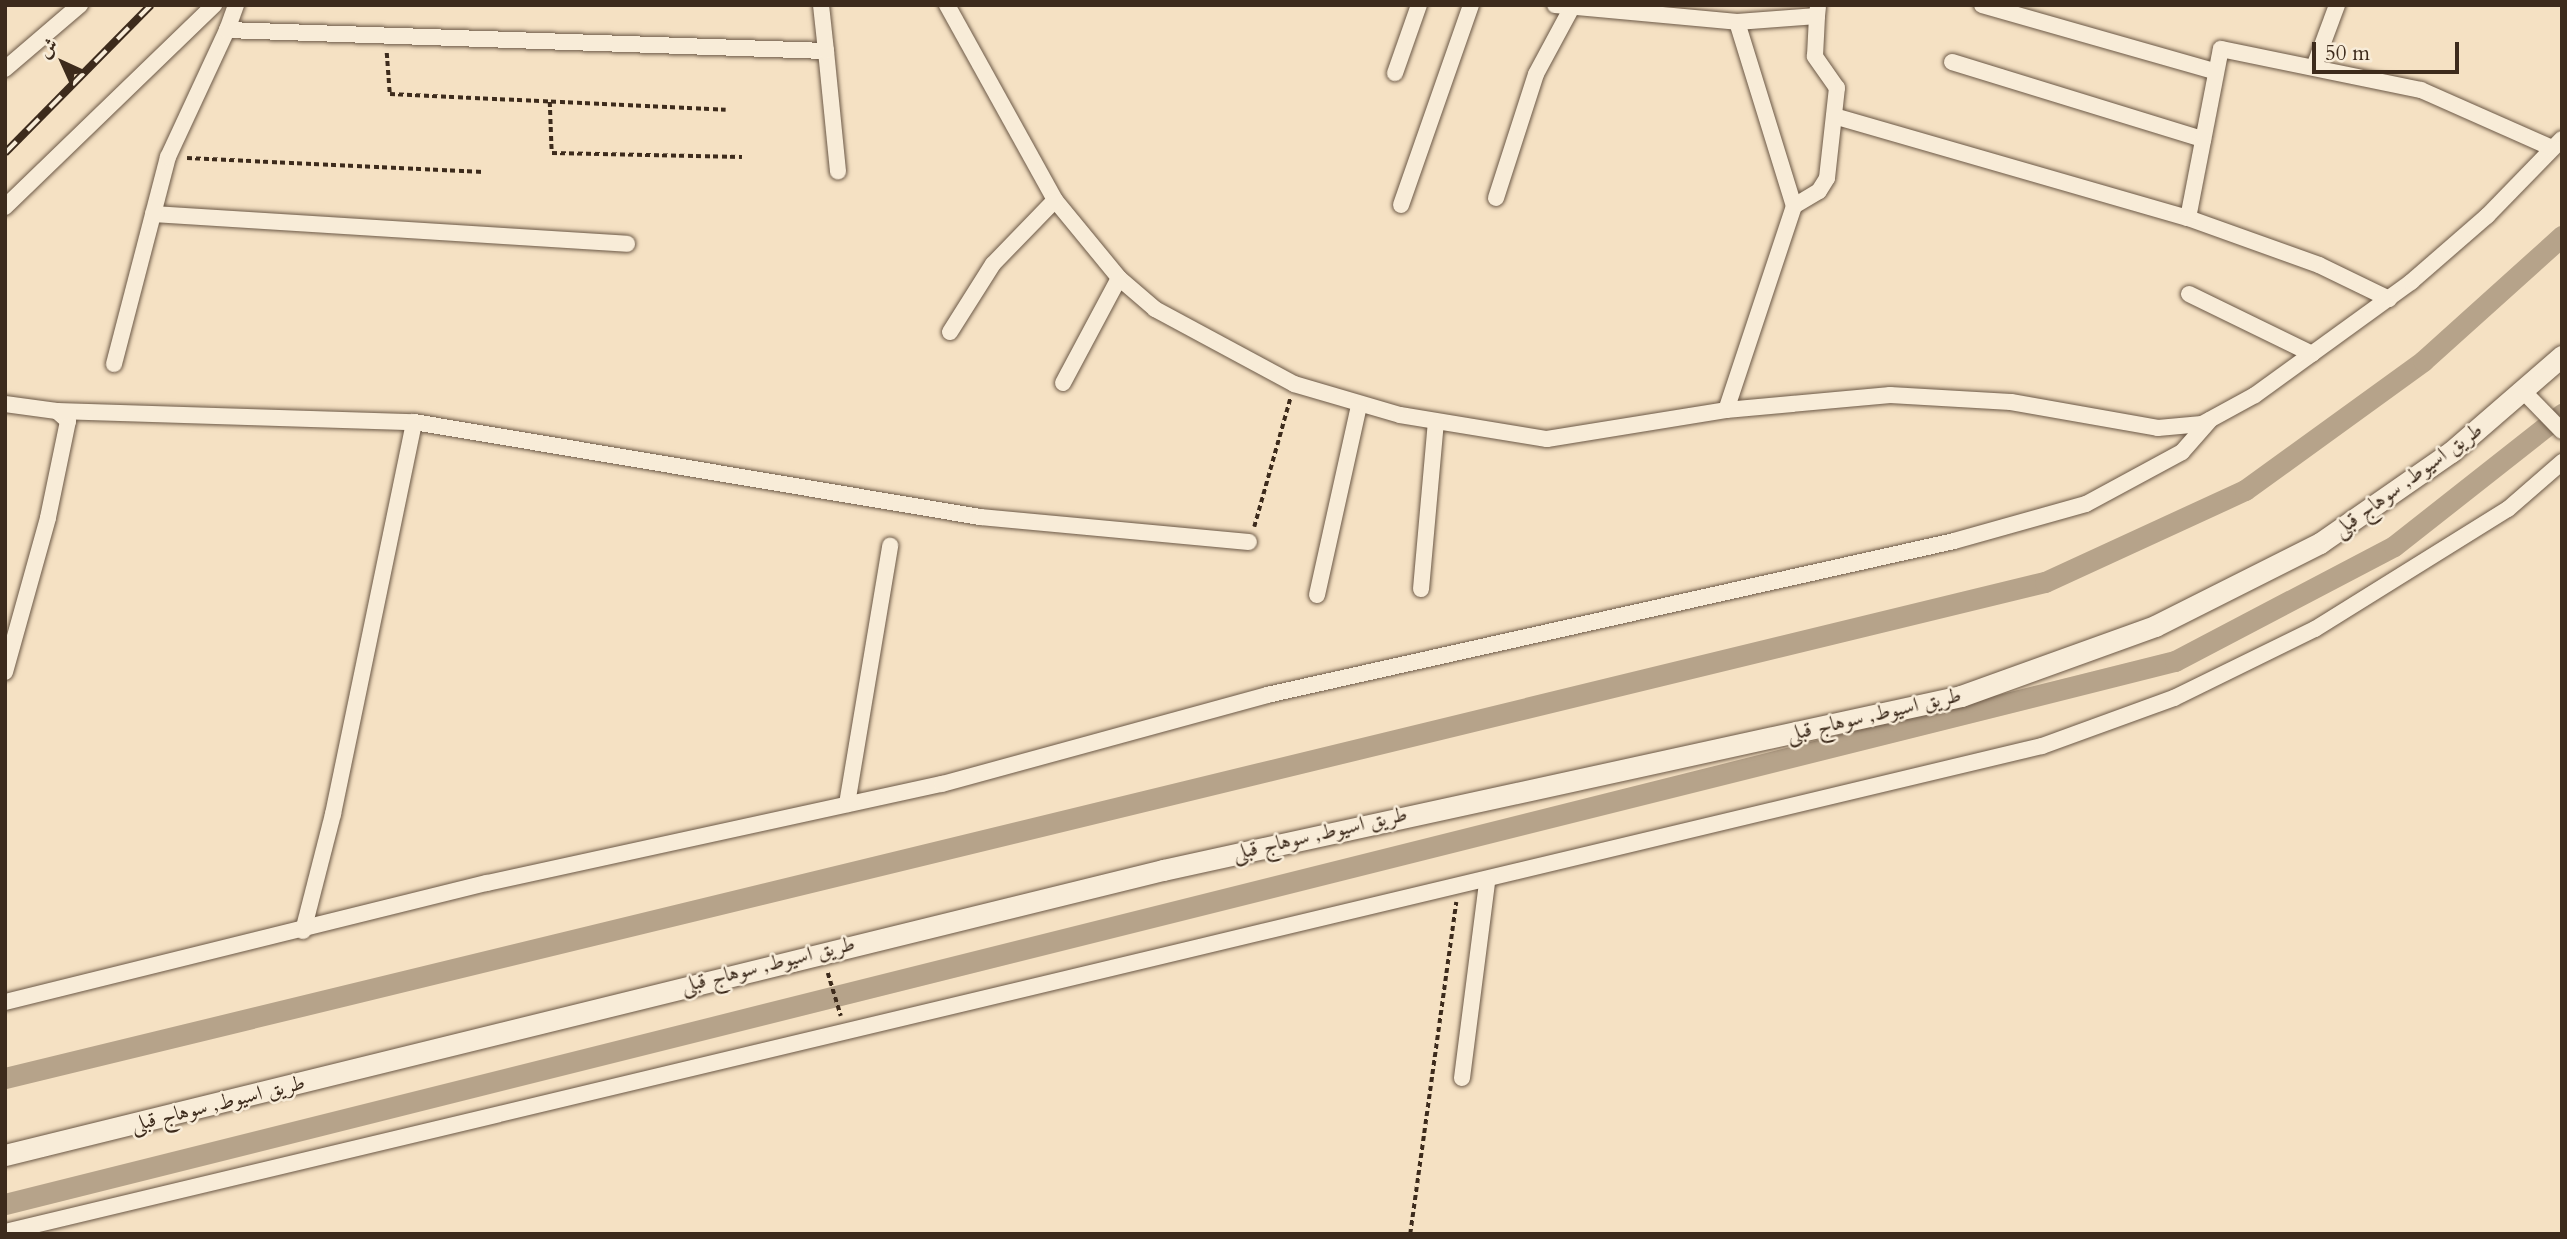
<!DOCTYPE html>
<meta charset="utf-8">
<style>
body{margin:0}
#map{position:relative;width:2567px;height:1239px;overflow:hidden;background:#f5e1c3;font-family:Cardo,Amiri,serif}
div>[style]{position:absolute}
[style*='--x']{left:calc(var(--x)*1px);top:calc(var(--y)*1px);width:calc(var(--w)*1px);rotate:calc(var(--a)*1deg)}
.canal>*{height:21px;margin:-10.5px;padding:0 10.5px;transform-origin:10.5px;border-radius:10.5px;background:#b6a38a}
.path>*{height:3.5px;margin-top:-1.75px;transform-origin:0;background:repeating-linear-gradient(90deg,#3d2b1c 0 5px,transparent 0 8.5px)}
.roads{filter:drop-shadow(0 0 2px #6b5846) drop-shadow(0 0 2px #6b5846)}
.street>*{height:16px;margin:-8px;padding:0 8px;transform-origin:8px;border-radius:8px;background:#f8ecd8}
.secondary>*{height:21px;margin:-10.5px;padding:0 10.5px;transform-origin:10.5px;border-radius:10.5px;background:#f8ecd8}
.rail>*{height:8px;margin-top:-4px;transform-origin:0;background:repeating-linear-gradient(90deg,#f8ecd8 0 16px,#3d2b1c 0 32px);box-sizing:border-box;border-block:2px solid #3d2b1c}
span{translate:-50% -50%;white-space:nowrap;text-align:center;line-height:1.15;-webkit-text-stroke:5px #f8ecd8;paint-order:stroke}
.street-label{font-size:21px;color:#3d2b1c}
.frame{position:absolute;inset:0;border:7px solid #3d2b1c;pointer-events:none}
.north{position:absolute;left:28px;top:28px;width:70px;height:70px;-webkit-text-stroke:5px #f8ecd8;paint-order:stroke;rotate:315deg;font-size:19px;font-weight:700;line-height:28px;text-align:center;color:#3d2b1c}
.north::after{content:'';display:block;margin:auto;width:24px;height:32px;background:#3d2b1c;clip-path:polygon(50% 0,100% 100%,50% 72%,0 100%)}
.scale{position:absolute;left:2312px;top:42px;width:147px;height:32px;box-sizing:border-box;border:4px solid #3d2b1c;border-top:0;padding-left:9px;font-size:21px;line-height:24px;white-space:nowrap;color:#3d2b1c;-webkit-text-stroke:5px #f8ecd8;paint-order:stroke}
</style>
<div id="map">
<div class="canal">
<div style="--x:5;--y:1078;--w:2099;--a:-13.67"></div>
<div style="--x:2045;--y:582;--w:220;--a:-24.7"></div>
<div style="--x:2245;--y:490;--w:220;--a:-35.9"></div>
<div style="--x:2423;--y:361;--w:187;--a:-42"></div>
<div style="--x:5;--y:1204;--w:2237;--a:-14.05"></div>
<div style="--x:2175;--y:661;--w:247;--a:-27.7"></div>
<div style="--x:2394;--y:546;--w:214;--a:-38.2"></div>
</div>
<div class="path">
<div style="--x:387;--y:53;--w:41;--a:85.8"></div>
<div style="--x:390;--y:94;--w:336;--a:2.7"></div>
<div style="--x:550;--y:102;--w:51;--a:87.8"></div>
<div style="--x:552;--y:153;--w:190;--a:1.2"></div>
<div style="--x:187;--y:158;--w:297;--a:2.7"></div>
<div style="--x:1254;--y:527;--w:133;--a:-74.3"></div>
<div style="--x:828;--y:973;--w:45;--a:73.2"></div>
<div style="--x:1410;--y:1234;--w:335;--a:-82.1"></div>
</div>
<div class="roads">
<div class="street">
<div style="--x:947;--y:5;--w:223;--a:61"></div>
<div style="--x:1055;--y:200;--w:101;--a:50.6"></div>
<div style="--x:1119;--y:278;--w:48;--a:40.7"></div>
<div style="--x:1155;--y:309;--w:158;--a:28.3"></div>
<div style="--x:1294;--y:384;--w:110;--a:16.3"></div>
<div style="--x:1400;--y:415;--w:149;--a:9.3"></div>
<div style="--x:1547;--y:439;--w:181;--a:-9.2"></div>
<div style="--x:1726;--y:410;--w:165;--a:-5.2"></div>
<div style="--x:1890;--y:395;--w:121;--a:3.3"></div>
<div style="--x:2011;--y:402;--w:149;--a:10"></div>
<div style="--x:2158;--y:428;--w:44;--a:-5.2"></div>
<div style="--x:2202;--y:424;--w:60;--a:-28.7"></div>
<div style="--x:2255;--y:395;--w:193;--a:-35.9"></div>
<div style="--x:2411;--y:282;--w:101;--a:-41"></div>
<div style="--x:2487;--y:216;--w:107;--a:-45.8"></div>
<div style="--x:1555;--y:5;--w:183;--a:5.3"></div>
<div style="--x:1737;--y:22;--w:193;--a:72.8"></div>
<div style="--x:1794;--y:206;--w:215;--a:108.4"></div>
<div style="--x:1982;--y:5;--w:240;--a:15.9"></div>
<div style="--x:1737;--y:22;--w:80;--a:-4.3"></div>
<div style="--x:1817;--y:16;--w:9;--a:-84"></div>
<div style="--x:227;--y:30;--w:27;--a:-70"></div>
<div style="--x:826;--y:51;--w:121;--a:84.3"></div>
<div style="--x:1952;--y:62;--w:263;--a:17.1"></div>
<div style="--x:2314;--y:67;--w:66;--a:-69.6"></div>
<div style="--x:5;--y:69;--w:99;--a:-40.5"></div>
<div style="--x:1395;--y:73;--w:72;--a:-70.6"></div>
<div style="--x:1834;--y:116;--w:368;--a:16.1"></div>
<div style="--x:2188;--y:218;--w:139;--a:19.7"></div>
<div style="--x:2319;--y:265;--w:78;--a:25.9"></div>
<div style="--x:1496;--y:198;--w:130;--a:-72.1"></div>
<div style="--x:1536;--y:74;--w:74;--a:-61.7"></div>
<div style="--x:1401;--y:205;--w:212;--a:-70.7"></div>
<div style="--x:1794;--y:206;--w:29;--a:-31"></div>
<div style="--x:1819;--y:191;--w:15;--a:-58"></div>
<div style="--x:1827;--y:178;--w:91;--a:-83.7"></div>
<div style="--x:1837;--y:88;--w:39;--a:-125"></div>
<div style="--x:1815;--y:56;--w:40;--a:-87.1"></div>
<div style="--x:5;--y:207;--w:291;--a:-44"></div>
<div style="--x:153;--y:214;--w:475;--a:3.6"></div>
<div style="--x:2188;--y:218;--w:172;--a:-79"></div>
<div style="--x:2221;--y:49;--w:204;--a:11.6"></div>
<div style="--x:2421;--y:90;--w:143;--a:23.9"></div>
<div style="--x:2189;--y:294;--w:137;--a:26"></div>
<div style="--x:950;--y:332;--w:80;--a:-57.7"></div>
<div style="--x:993;--y:264;--w:89;--a:-45.9"></div>
<div style="--x:114;--y:364;--w:214;--a:-75.4"></div>
<div style="--x:168;--y:157;--w:140;--a:-65.1"></div>
<div style="--x:227;--y:30;--w:599;--a:2.01"></div>
<div style="--x:826;--y:51;--w:46;--a:-96.2"></div>
<div style="--x:1063;--y:383;--w:119;--a:-61.9"></div>
<div style="--x:2524;--y:392;--w:54;--a:45.7"></div>
<div style="--x:5;--y:404;--w:52;--a:7.7"></div>
<div style="--x:57;--y:411;--w:15;--a:42"></div>
<div style="--x:68;--y:421;--w:99;--a:101.7"></div>
<div style="--x:48;--y:518;--w:160;--a:105.6"></div>
<div style="--x:57;--y:411;--w:357;--a:1.8"></div>
<div style="--x:414;--y:422;--w:574;--a:9.53"></div>
<div style="--x:980;--y:517;--w:270;--a:5.3"></div>
<div style="--x:1421;--y:589;--w:168;--a:-84.9"></div>
<div style="--x:1317;--y:595;--w:195;--a:-77.5"></div>
<div style="--x:847;--y:804;--w:262;--a:-80.5"></div>
<div style="--x:303;--y:931;--w:121;--a:-75.6"></div>
<div style="--x:333;--y:814;--w:400;--a:-78.3"></div>
<div style="--x:5;--y:1002;--w:496;--a:-13.9"></div>
<div style="--x:487;--y:883;--w:466;--a:-12.3"></div>
<div style="--x:942;--y:784;--w:337;--a:-15.3"></div>
<div style="--x:1267;--y:695;--w:704;--a:-12.63"></div>
<div style="--x:1954;--y:541;--w:137;--a:-15.7"></div>
<div style="--x:2086;--y:504;--w:109;--a:-28.4"></div>
<div style="--x:2182;--y:452;--w:43;--a:-48.8"></div>
<div style="--x:1462;--y:1078;--w:198;--a:-82.7"></div>
<div style="--x:5;--y:1232;--w:2094;--a:-13.42"></div>
<div style="--x:2042;--y:746;--w:140;--a:-20"></div>
<div style="--x:2174;--y:698;--w:157;--a:-26.1"></div>
<div style="--x:2315;--y:629;--w:227;--a:-31.9"></div>
<div style="--x:2508;--y:509;--w:72;--a:-41"></div>
</div>
<div class="secondary">
<div style="--x:5;--y:1155;--w:1193;--a:-13.83"></div>
<div style="--x:1163;--y:870;--w:817;--a:-12.3"></div>
<div style="--x:1961;--y:696;--w:206;--a:-19.8"></div>
<div style="--x:2155;--y:626;--w:185;--a:-26.7"></div>
<div style="--x:2320;--y:543;--w:160;--a:-34.8"></div>
<div style="--x:2451;--y:452;--w:147;--a:-40.9"></div>
</div>
</div>
<div class="rail">
<div style="--x:5;--y:153;--w:208;--a:-45.4"></div>
</div>
<div class="street-label">
<span style="left:2408px;top:480px;rotate:-36deg">طريق اسيوط, سوهاج قبلى</span>
<span style="left:1874px;top:715px;rotate:-13deg">طريق اسيوط, سوهاج قبلى</span>
<span style="left:1320px;top:834px;rotate:-13deg">طريق اسيوط, سوهاج قبلى</span>
<span style="left:768px;top:965px;rotate:-14deg">طريق اسيوط, سوهاج قبلى</span>
<span style="left:218px;top:1104px;rotate:-14deg">طريق اسيوط, سوهاج قبلى</span>
</div>
<div class="frame"></div>
<div class="north">ش</div>
<div class="scale">50 m</div>
</div>
